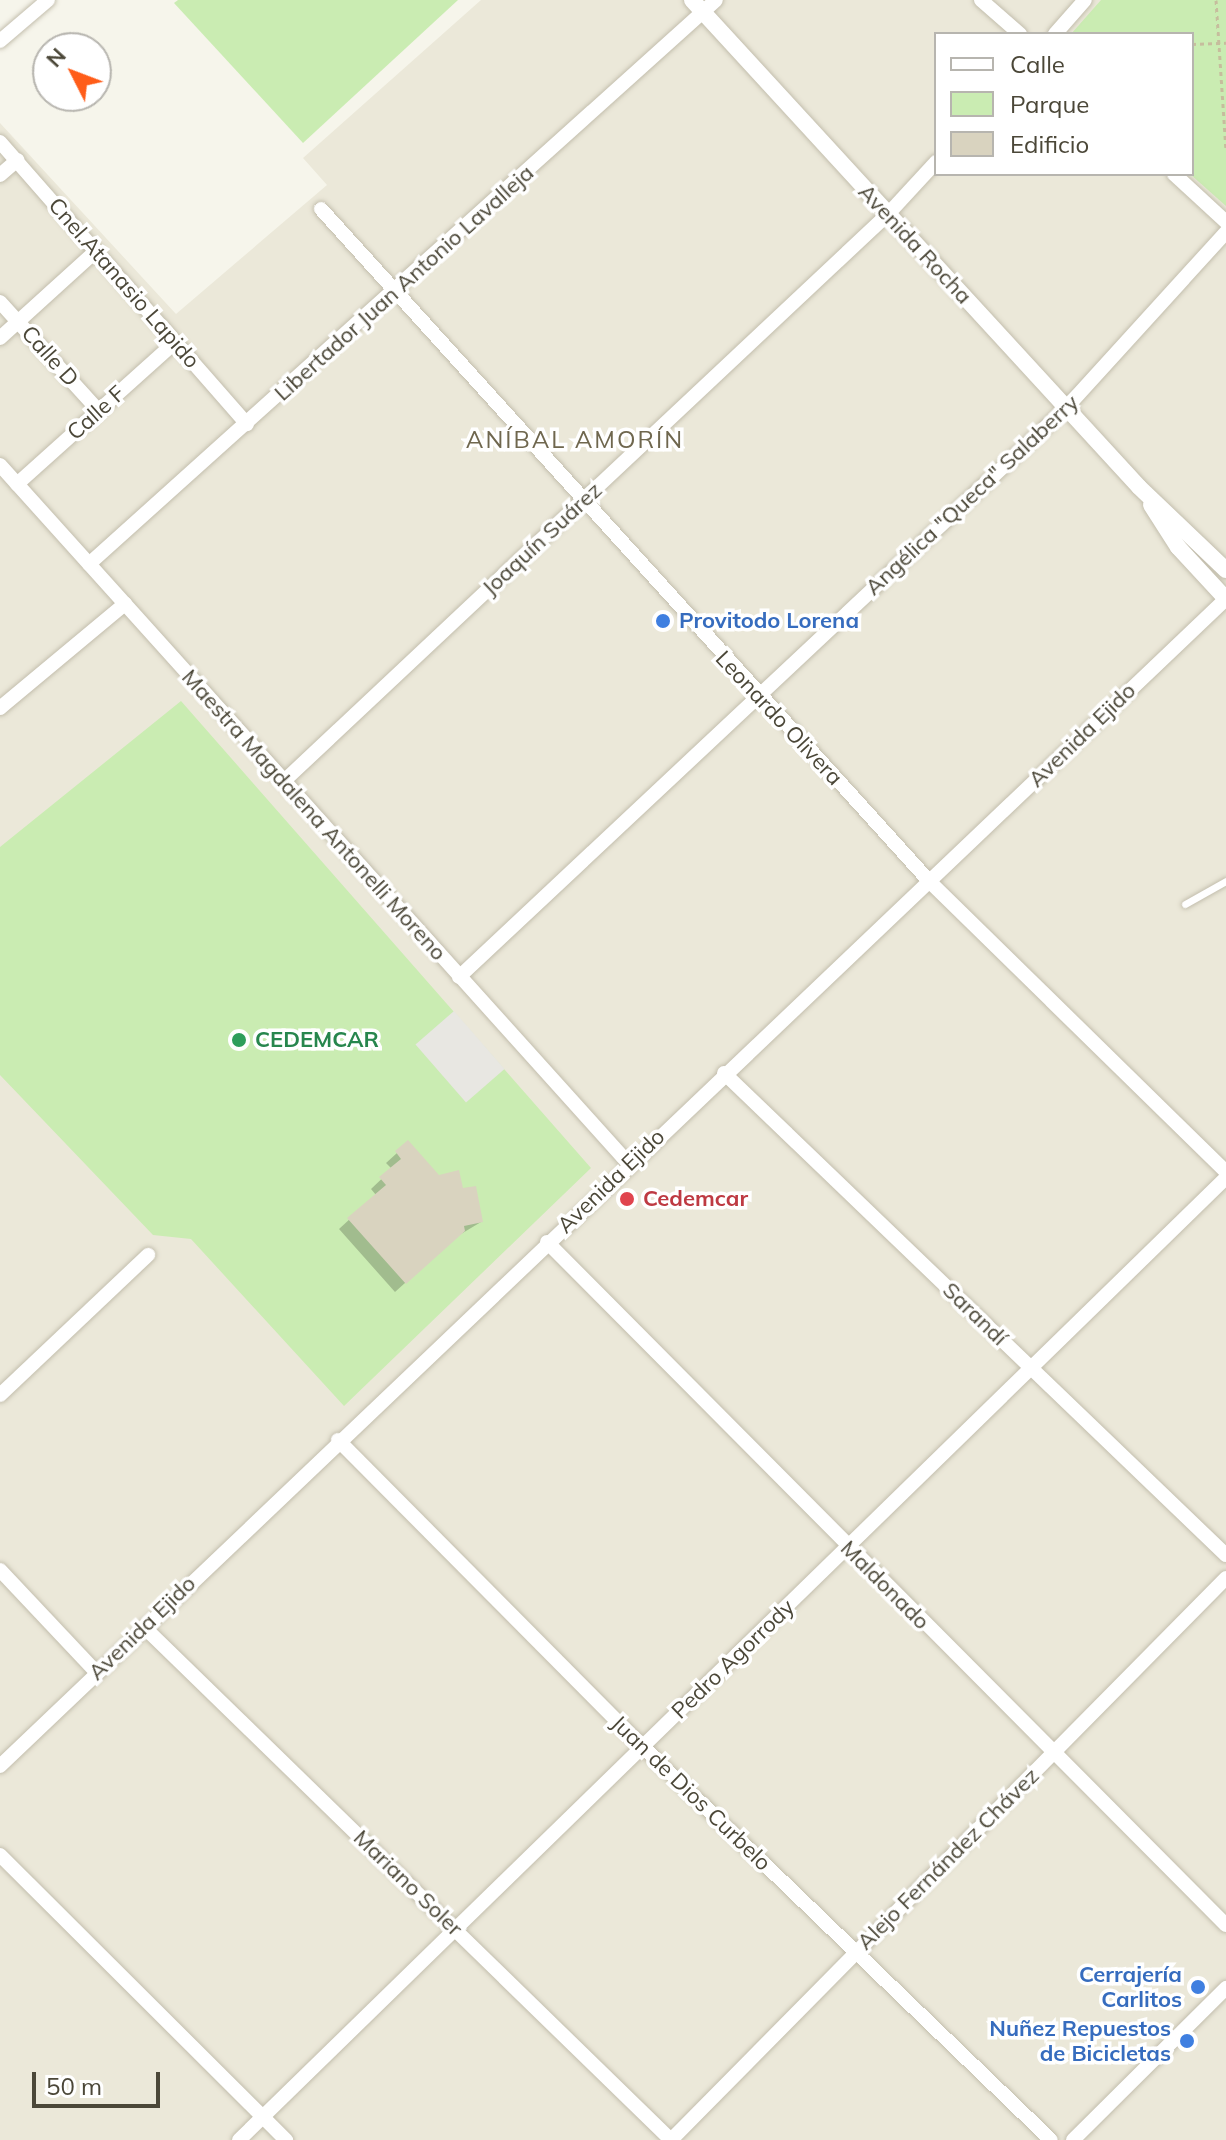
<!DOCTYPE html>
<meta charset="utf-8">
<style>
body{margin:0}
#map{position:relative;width:1226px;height:2140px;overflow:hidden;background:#f6f5eb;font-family:Mulish,sans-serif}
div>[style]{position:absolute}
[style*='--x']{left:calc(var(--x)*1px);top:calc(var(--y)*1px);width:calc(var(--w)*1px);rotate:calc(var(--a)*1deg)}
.residential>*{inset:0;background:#ebe8d9}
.green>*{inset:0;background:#caecb2}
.parking>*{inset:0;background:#e8e7e2;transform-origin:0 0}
.shadow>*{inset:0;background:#0003}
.building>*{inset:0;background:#d9d3bf}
.path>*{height:3px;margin-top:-1.5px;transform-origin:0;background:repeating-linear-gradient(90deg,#c6bd9d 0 4px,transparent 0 8px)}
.roads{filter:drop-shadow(0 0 2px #c3bead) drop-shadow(0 0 2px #c3bead)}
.service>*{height:7px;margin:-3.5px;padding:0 3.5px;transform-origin:3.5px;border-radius:3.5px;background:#fff}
.minor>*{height:14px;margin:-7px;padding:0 7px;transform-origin:7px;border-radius:7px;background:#fff}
.tertiary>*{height:16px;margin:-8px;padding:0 8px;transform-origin:8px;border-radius:8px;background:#fff}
.dots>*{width:22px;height:22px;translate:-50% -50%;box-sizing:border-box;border:4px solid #fff;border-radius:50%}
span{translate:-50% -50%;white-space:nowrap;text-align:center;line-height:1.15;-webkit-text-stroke:7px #fff;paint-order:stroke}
.street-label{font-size:22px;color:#4b4738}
.shop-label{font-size:22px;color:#366cbe;font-weight:700}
.left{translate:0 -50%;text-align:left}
.right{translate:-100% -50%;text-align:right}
.leisure-label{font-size:22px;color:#27864d;font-weight:700}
.health-label{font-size:22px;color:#be3a42;font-weight:700}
.neighbourhood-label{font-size:24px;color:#6f674e;letter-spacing:2px}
.legend{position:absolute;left:934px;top:32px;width:260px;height:144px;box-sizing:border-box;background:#fff;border:2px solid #b7b5af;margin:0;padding:10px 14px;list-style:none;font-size:24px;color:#4b4738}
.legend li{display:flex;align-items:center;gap:16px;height:40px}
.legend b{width:40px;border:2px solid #b7b5af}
.north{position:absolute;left:32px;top:32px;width:80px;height:80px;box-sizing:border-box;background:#fff;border:2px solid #b7b5af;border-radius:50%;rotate:312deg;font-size:22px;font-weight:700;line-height:32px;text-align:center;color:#4b4738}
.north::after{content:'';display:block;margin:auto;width:28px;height:36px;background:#ff5d19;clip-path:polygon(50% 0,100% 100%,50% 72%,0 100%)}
.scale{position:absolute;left:32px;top:2072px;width:128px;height:36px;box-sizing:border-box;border:4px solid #4b4738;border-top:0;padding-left:10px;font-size:24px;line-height:28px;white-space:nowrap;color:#4b4738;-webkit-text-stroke:6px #fff;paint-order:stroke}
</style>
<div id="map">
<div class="residential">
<div style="clip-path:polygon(evenodd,481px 0,1226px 0,1226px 2140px,0 2140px,0 123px,176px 314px,327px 185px,303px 158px,481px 0,936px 34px,1192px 34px,1192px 174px,936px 174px,936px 34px)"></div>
</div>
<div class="green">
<div style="clip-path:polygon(178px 0,458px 0,303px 143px,174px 3px)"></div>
<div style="clip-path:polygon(1101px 0,1226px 0,1226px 206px,1190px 174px,1192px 34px,1071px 34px)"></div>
<div style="clip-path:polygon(181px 701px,591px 1168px,344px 1406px,191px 1239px,153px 1235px,0 1075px,0 847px)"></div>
</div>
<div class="parking">
<div style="left:454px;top:1011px;width:77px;height:51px;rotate:49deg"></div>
</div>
<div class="shadow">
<div style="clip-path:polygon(408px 1143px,438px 1177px,461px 1190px,481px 1222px,456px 1237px,395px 1292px,339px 1229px,376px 1195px,371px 1189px,392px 1169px,386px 1163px)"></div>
</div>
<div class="building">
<div style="clip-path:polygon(408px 1140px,439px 1175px,459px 1170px,463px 1188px,476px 1186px,483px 1222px,464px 1226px,465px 1231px,406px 1284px,347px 1218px,386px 1185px,379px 1177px,401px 1159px,395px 1151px)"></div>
</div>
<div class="path">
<div style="--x:1216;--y:0;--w:150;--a:86.2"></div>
<div style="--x:1192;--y:44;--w:34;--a:-2"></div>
</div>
<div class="roads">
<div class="service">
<div style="--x:1185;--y:904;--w:47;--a:-29.3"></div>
</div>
<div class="minor">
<div style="--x:981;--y:0;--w:52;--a:41.1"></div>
<div style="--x:1055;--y:34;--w:45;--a:-48.6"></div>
<div style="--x:0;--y:41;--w:63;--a:-40.5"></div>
<div style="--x:0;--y:142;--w:375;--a:48.8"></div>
<div style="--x:1174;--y:174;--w:71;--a:42.7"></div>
<div style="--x:0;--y:175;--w:23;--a:-41"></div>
<div style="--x:321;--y:209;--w:906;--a:47.86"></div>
<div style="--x:929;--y:881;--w:416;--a:44.4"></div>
<div style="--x:0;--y:302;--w:147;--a:47.8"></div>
<div style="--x:0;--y:338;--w:130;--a:-42.2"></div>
<div style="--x:0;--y:465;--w:940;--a:48.02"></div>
<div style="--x:17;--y:484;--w:212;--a:-41.9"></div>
<div style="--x:89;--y:564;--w:843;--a:-41.97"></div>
<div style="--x:0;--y:708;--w:163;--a:-39.8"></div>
<div style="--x:284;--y:781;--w:828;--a:-43.19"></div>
<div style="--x:888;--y:214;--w:71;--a:-47.3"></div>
<div style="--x:459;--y:977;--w:832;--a:-43.15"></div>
<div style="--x:1066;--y:408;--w:238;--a:-47.7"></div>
<div style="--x:724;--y:1073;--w:696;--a:43.84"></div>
<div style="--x:547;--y:1242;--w:963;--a:45.17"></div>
<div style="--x:0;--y:1395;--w:204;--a:-43.4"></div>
<div style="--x:338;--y:1440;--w:433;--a:45.2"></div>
<div style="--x:643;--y:1747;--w:566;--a:43.93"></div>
<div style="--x:0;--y:1570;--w:140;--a:46.7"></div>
<div style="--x:144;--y:1627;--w:735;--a:44.23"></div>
<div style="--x:0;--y:1766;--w:1693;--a:-43.59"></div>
<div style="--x:0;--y:1855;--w:404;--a:44.9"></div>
<div style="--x:239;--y:2140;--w:1378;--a:-44.27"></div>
<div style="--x:671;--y:2140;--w:790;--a:-45.36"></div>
<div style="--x:1073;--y:2140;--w:216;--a:-44.8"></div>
</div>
<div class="tertiary">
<div style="--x:692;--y:0;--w:661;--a:47.45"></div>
<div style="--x:1139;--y:487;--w:120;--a:43.7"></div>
<div style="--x:1151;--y:505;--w:50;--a:57.3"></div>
<div style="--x:1178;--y:547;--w:71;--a:47.3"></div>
</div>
</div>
<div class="dots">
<div style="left:663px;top:621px;background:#3f7fe0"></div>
<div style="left:239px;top:1040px;background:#2e9e5b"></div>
<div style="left:627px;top:1199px;background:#e0444e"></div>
<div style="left:1198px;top:1987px;background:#3f7fe0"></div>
<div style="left:1187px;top:2041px;background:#3f7fe0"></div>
</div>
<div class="street-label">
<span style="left:915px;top:244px;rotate:47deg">Avenida Rocha</span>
<span style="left:124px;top:283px;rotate:49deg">Cnel.Atanasio Lapido</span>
<span style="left:404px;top:283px;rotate:-42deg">Libertador Juan Antonio Lavalleja</span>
<span style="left:50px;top:356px;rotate:48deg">Calle D</span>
<span style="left:96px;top:413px;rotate:-42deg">Calle F</span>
<span style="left:972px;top:495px;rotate:-43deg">Angélica "Queca" Salaberry</span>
<span style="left:542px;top:539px;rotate:-43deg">Joaquín Suárez</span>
<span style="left:779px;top:718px;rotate:47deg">Leonardo Olivera</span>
<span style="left:1082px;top:735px;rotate:-44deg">Avenida Ejido</span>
<span style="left:314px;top:815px;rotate:48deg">Maestra Magdalena Antonelli Moreno</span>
<span style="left:611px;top:1181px;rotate:-44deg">Avenida Ejido</span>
<span style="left:975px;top:1314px;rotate:44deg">Sarandí</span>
<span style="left:885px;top:1585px;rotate:45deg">Maldonado</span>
<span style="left:142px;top:1628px;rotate:-44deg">Avenida Ejido</span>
<span style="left:733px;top:1659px;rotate:-44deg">Pedro Agorrody</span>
<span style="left:691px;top:1793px;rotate:44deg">Juan de Dios Curbelo</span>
<span style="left:948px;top:1859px;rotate:-45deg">Alejo Fernández Chávez</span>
<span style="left:408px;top:1883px;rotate:44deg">Mariano Soler</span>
</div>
<div class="shop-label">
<span class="left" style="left:679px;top:621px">Provitodo Lorena</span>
<span class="right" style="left:1182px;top:1987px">Cerrajería<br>Carlitos</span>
<span class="right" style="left:1171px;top:2041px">Nuñez Repuestos<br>de Bicicletas</span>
</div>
<div class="leisure-label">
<span class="left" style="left:255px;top:1040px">CEDEMCAR</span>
</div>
<div class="health-label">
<span class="left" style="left:643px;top:1199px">Cedemcar</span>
</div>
<div class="neighbourhood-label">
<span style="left:575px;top:440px">ANÍBAL AMORÍN</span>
</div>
<ul class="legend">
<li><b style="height:10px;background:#fff"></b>Calle</li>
<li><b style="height:22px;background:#caecb2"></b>Parque</li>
<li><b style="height:22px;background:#d9d3bf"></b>Edificio</li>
</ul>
<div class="north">N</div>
<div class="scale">50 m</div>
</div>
